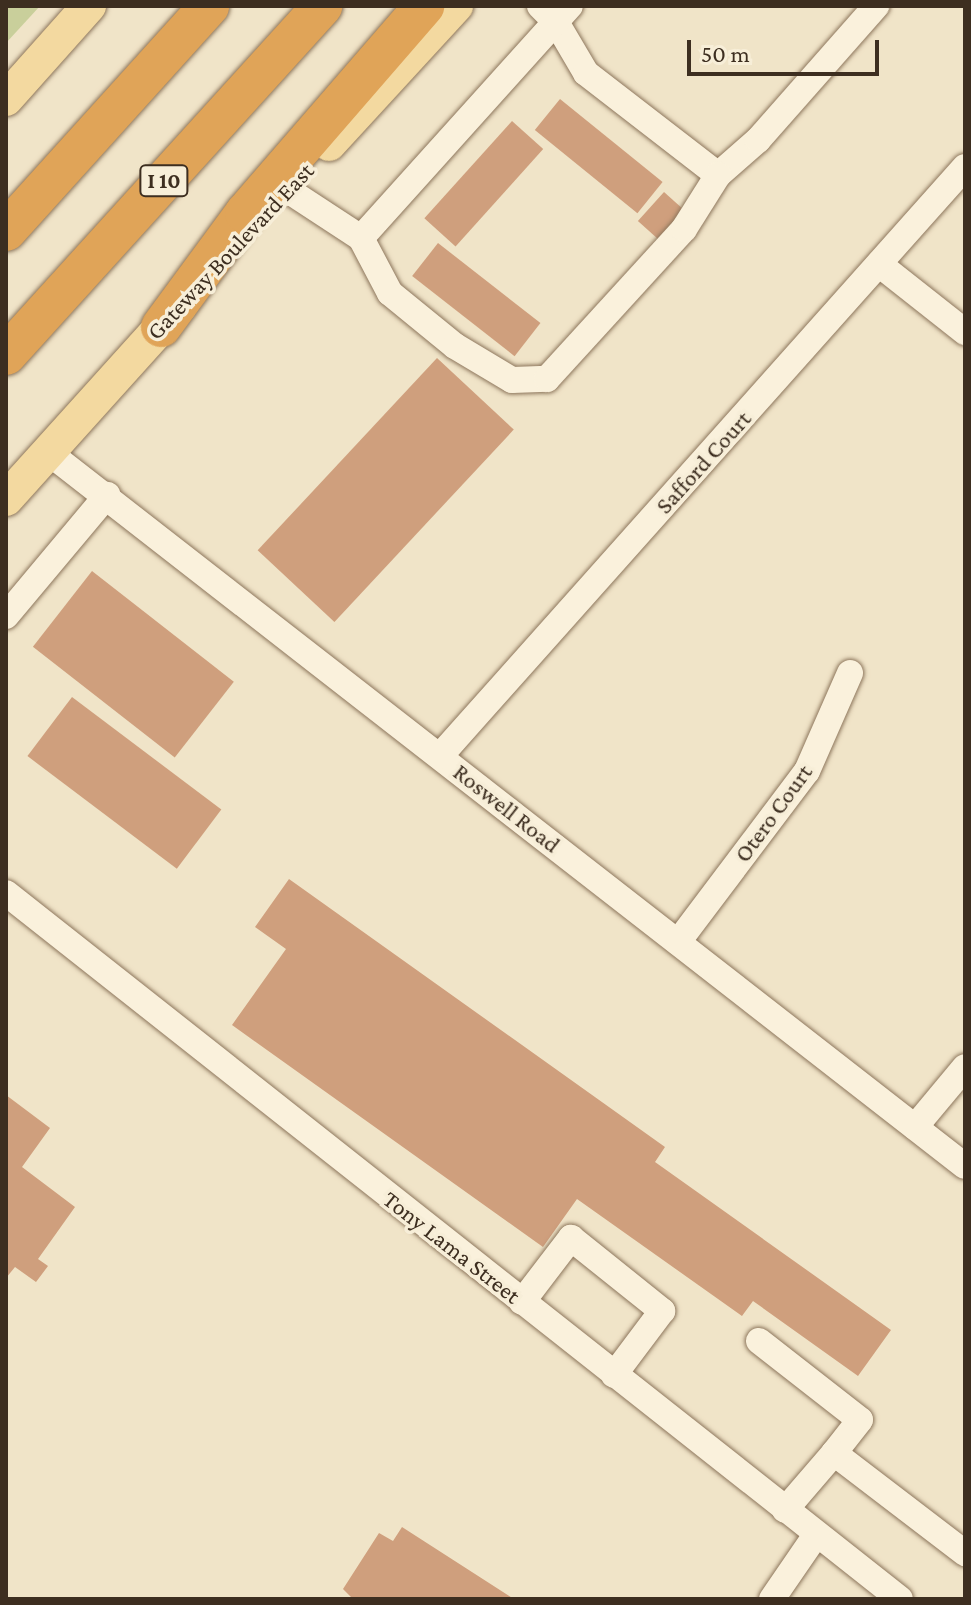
<!DOCTYPE html>
<style>
body{margin:0}
#map{position:relative;width:971px;height:1605px;overflow:hidden;background:#f0e4c8;font-family:"Crimson Pro",serif}
div>[style]{position:absolute}
[style*='--x']{left:calc(var(--x)*1px);top:calc(var(--y)*1px);width:calc(var(--w)*1px);rotate:calc(var(--a)*1deg)}
.green>*{inset:0;background:#c9cf9b}
.building>*{inset:0;background:#cf9f7d;transform-origin:0 0}
.roads{filter:drop-shadow(0 0 2px #8d765c) drop-shadow(0 0 2px #8d765c)}
.minor>*{height:26px;margin:-13px;padding:0 13px;transform-origin:13px;border-radius:13px;background:#faf1dc}
.major>*{height:34px;margin:-17px;padding:0 17px;transform-origin:17px;border-radius:17px;background:#f3d9a0}
.highway>*{height:40px;margin:-20px;padding:0 20px;transform-origin:20px;border-radius:20px;background:#e0a458}
span{translate:-50% -50%;white-space:nowrap;text-align:center;line-height:1.15;-webkit-text-stroke:7px #f7eed8;paint-order:stroke}
.shield-label span{padding:2px 6px;background:#f7eed8;border:2px solid;border-radius:6px;-webkit-text-stroke-width:0}
.shield-label{font-size:22px;color:#3d2e20;font-weight:700}
.street-label{font-size:24px;color:#3d2e20}
.frame{position:absolute;inset:0;border:8px solid #3d2e20;pointer-events:none}
.scale{position:absolute;left:687px;top:40px;width:192px;height:36px;box-sizing:border-box;border:4px solid #3d2e20;border-top:0;padding-left:10px;font-size:24px;line-height:28px;white-space:nowrap;color:#3d2e20;-webkit-text-stroke:6px #f7eed8;paint-order:stroke}
</style>
<div id="map">
<div class="green">
<div style="clip-path:polygon(6px 6px,40px 6px,6px 43px)"></div>
</div>
<div class="building">
<div style="left:560px;top:99px;width:132px;height:40px;rotate:39deg"></div>
<div style="left:512px;top:121px;width:42px;height:131px;rotate:42deg"></div>
<div style="left:664px;top:192px;width:27px;height:39px;rotate:42deg"></div>
<div style="left:438px;top:243px;width:130px;height:42px;rotate:38deg"></div>
<div style="left:437px;top:358px;width:105px;height:263px;rotate:43deg"></div>
<div style="left:92px;top:571px;width:180px;height:96px;rotate:38deg"></div>
<div style="left:72px;top:697px;width:187px;height:74px;rotate:37deg"></div>
<div style="clip-path:polygon(289px 879px,665px 1147px,655px 1162px,891px 1330px,858px 1376px,753px 1301px,742px 1316px,577px 1199px,543px 1247px,232px 1025px,286px 949px,255px 927px)"></div>
<div style="clip-path:polygon(6px 1095px,50px 1128px,22px 1167px,75px 1207px,38px 1259px,48px 1266px,36px 1282px,15px 1267px,6px 1278px)"></div>
<div style="clip-path:polygon(402px 1527px,514px 1599px,353px 1599px,343px 1589px,379px 1533px,393px 1541px)"></div>
</div>
<div class="roads">
<div class="minor">
<div style="--x:540;--y:6;--w:23;--a:45"></div>
<div style="--x:556;--y:22;--w:59;--a:59.5"></div>
<div style="--x:586;--y:73;--w:167;--a:37.7"></div>
<div style="--x:718;--y:175;--w:53;--a:-41.2"></div>
<div style="--x:758;--y:140;--w:179;--a:-48.6"></div>
<div style="--x:274;--y:181;--w:104;--a:33.2"></div>
<div style="--x:361;--y:238;--w:312;--a:-48"></div>
<div style="--x:361;--y:238;--w:62;--a:62.2"></div>
<div style="--x:390;--y:293;--w:84;--a:39.2"></div>
<div style="--x:455;--y:346;--w:66;--a:30.8"></div>
<div style="--x:512;--y:380;--w:35;--a:-2"></div>
<div style="--x:547;--y:379;--w:203;--a:-47.6"></div>
<div style="--x:684;--y:229;--w:64;--a:-57.8"></div>
<div style="--x:879;--y:264;--w:110;--a:38.3"></div>
<div style="--x:48;--y:452;--w:1162;--a:37.91"></div>
<div style="--x:6;--y:616;--w:158;--a:-50.1"></div>
<div style="--x:440;--y:756;--w:789;--a:-48.29"></div>
<div style="--x:6;--y:893;--w:1139;--a:38.3"></div>
<div style="--x:678;--y:942;--w:214;--a:-53"></div>
<div style="--x:807;--y:771;--w:107;--a:-66.3"></div>
<div style="--x:915;--y:1127;--w:78;--a:-50.2"></div>
<div style="--x:522;--y:1302;--w:81;--a:-52.6"></div>
<div style="--x:571;--y:1238;--w:117;--a:38.7"></div>
<div style="--x:662;--y:1311;--w:80;--a:126.9"></div>
<div style="--x:759;--y:1341;--w:128;--a:38"></div>
<div style="--x:860;--y:1420;--w:42;--a:128.2"></div>
<div style="--x:785;--y:1510;--w:75;--a:-49.3"></div>
<div style="--x:834;--y:1453;--w:165;--a:37.4"></div>
<div style="--x:772;--y:1599;--w:78;--a:-55.5"></div>
</div>
<div class="major">
<div style="--x:6;--y:99;--w:125;--a:-48.3"></div>
<div style="--x:329;--y:144;--w:188;--a:-47.4"></div>
<div style="--x:6;--y:499;--w:260;--a:-48"></div>
</div>
<div class="highway">
<div style="--x:6;--y:231;--w:303;--a:-47.9"></div>
<div style="--x:161;--y:327;--w:142;--a:-53.6"></div>
<div style="--x:245;--y:213;--w:274;--a:-49.1"></div>
<div style="--x:6;--y:355;--w:471;--a:-47.8"></div>
</div>
</div>
<div class="shield-label">
<span style="left:164px;top:181px">I 10</span>
</div>
<div class="street-label">
<span style="left:230px;top:251px;rotate:-47deg">Gateway Boulevard East</span>
<span style="left:703px;top:462px;rotate:-48deg">Safford Court</span>
<span style="left:507px;top:808px;rotate:38deg">Roswell Road</span>
<span style="left:773px;top:813px;rotate:-54deg">Otero Court</span>
<span style="left:452px;top:1247px;rotate:38deg">Tony Lama Street</span>
</div>
<div class="frame"></div>
<div class="scale">50 m</div>
</div>
